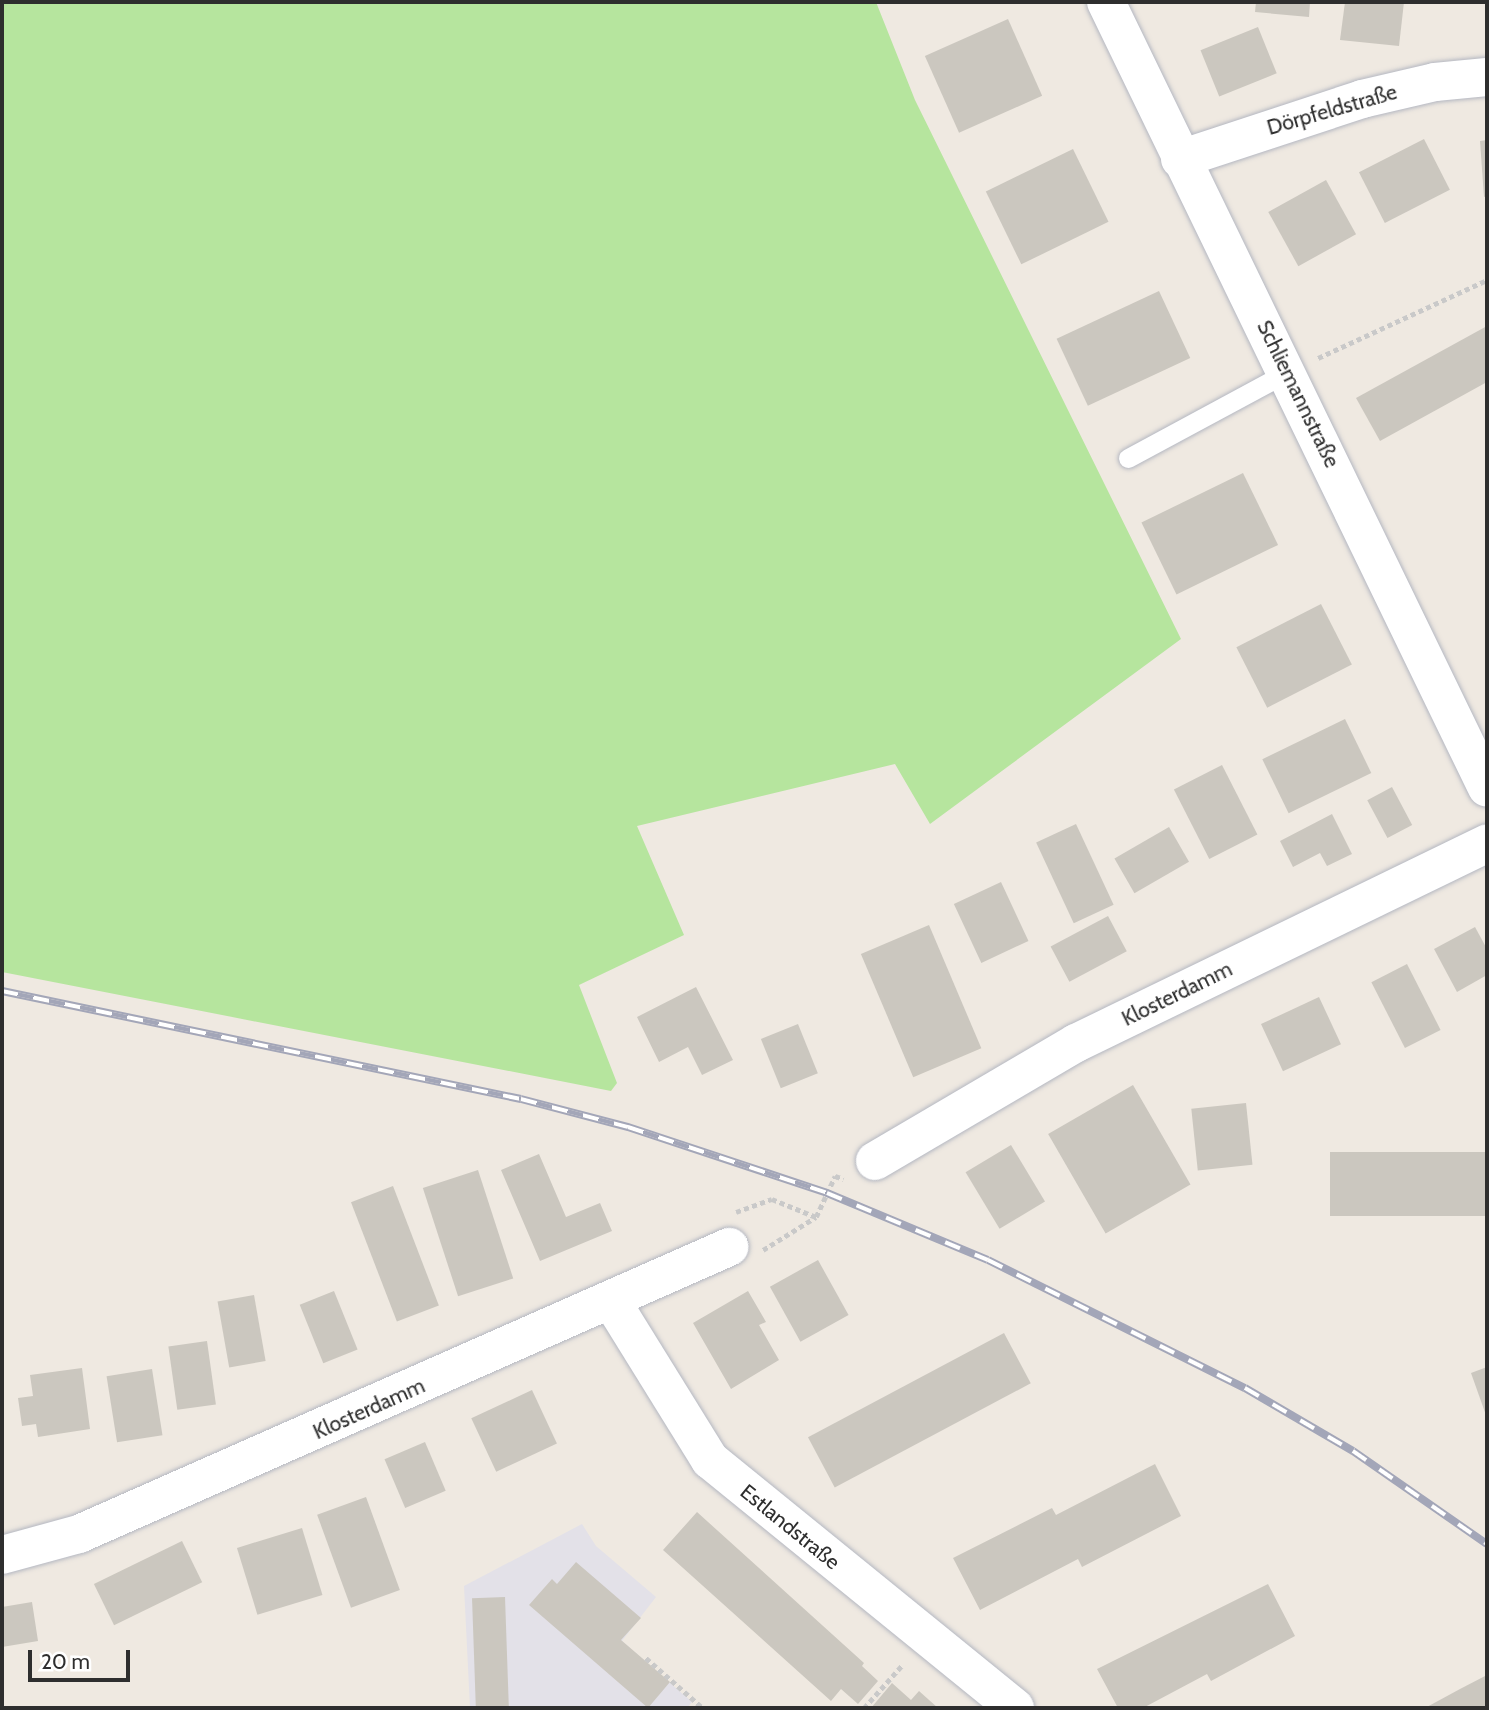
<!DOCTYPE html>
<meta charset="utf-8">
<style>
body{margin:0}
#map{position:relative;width:1489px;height:1710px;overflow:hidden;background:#efe9e1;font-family:Cabin,sans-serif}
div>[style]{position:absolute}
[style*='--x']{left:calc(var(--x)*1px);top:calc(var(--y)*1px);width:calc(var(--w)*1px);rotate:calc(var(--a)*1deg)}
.industrial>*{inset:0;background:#e3e1e8}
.green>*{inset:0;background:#b6e59e}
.building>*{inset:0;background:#cbc7bf;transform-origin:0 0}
.path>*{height:4.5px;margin-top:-2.25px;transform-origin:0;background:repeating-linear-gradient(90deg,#c9c9c9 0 5px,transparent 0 8.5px)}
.roads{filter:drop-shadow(0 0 2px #b4b7c1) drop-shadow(0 0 2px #b4b7c1)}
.service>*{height:19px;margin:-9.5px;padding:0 9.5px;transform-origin:9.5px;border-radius:9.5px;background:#fff}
.minor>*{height:38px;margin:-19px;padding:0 19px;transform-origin:19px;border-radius:19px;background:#fff}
.rail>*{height:8px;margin-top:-4px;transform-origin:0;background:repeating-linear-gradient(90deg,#fff 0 16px,#a3a6b8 0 32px);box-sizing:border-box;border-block:2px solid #a3a6b8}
span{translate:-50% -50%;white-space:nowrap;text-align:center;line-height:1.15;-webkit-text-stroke:5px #fff;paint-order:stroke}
.street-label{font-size:21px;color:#2e2e2e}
.frame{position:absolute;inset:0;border:4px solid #2e2e2e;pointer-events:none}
.scale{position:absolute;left:28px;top:1650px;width:102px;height:32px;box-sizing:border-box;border:4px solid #2e2e2e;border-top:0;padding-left:9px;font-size:21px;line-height:24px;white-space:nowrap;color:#2e2e2e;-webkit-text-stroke:5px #fff;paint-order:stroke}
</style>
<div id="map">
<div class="industrial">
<div style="clip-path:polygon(582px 1524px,596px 1546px,656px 1597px,622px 1641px,692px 1702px,687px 1708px,470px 1708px,464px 1586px)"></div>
</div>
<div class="green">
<div style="clip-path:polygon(2px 2px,876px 2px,915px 100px,1181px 639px,930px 824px,895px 764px,637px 826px,684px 935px,579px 985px,617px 1083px,611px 1091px,2px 972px)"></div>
</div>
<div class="building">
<div style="clip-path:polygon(1256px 2px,1310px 2px,1309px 17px,1255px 12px)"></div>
<div style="clip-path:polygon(1345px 2px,1404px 2px,1399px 46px,1340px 40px)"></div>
<div style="left:1008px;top:19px;width:84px;height:91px;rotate:66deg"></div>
<div style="left:1258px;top:27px;width:50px;height:62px;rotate:68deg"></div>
<div style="left:1424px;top:139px;width:57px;height:73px;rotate:63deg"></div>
<div style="clip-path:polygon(1487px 140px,1487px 196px,1484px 197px,1480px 141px)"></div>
<div style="left:1073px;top:149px;width:81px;height:97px;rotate:64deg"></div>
<div style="left:1326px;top:180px;width:62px;height:66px;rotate:61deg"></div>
<div style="left:1159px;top:291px;width:74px;height:113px;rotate:65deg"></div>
<div style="clip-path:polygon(1487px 326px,1487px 382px,1380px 441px,1356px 398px)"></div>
<div style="left:1243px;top:473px;width:80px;height:113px;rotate:64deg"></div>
<div style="left:1321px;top:604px;width:68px;height:95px;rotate:63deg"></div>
<div style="left:1345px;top:719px;width:60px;height:92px;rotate:64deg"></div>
<div style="left:1222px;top:765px;width:78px;height:54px;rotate:63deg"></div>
<div style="left:1392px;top:787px;width:43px;height:28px;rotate:62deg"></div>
<div style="clip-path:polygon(1332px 814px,1352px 854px,1327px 866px,1320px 853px,1293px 867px,1280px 841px)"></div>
<div style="left:1076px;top:824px;width:89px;height:44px;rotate:65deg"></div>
<div style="left:1169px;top:827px;width:40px;height:63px;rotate:60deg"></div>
<div style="left:1001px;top:882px;width:65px;height:52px;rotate:65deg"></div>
<div style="left:1108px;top:916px;width:40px;height:65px;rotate:62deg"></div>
<div style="left:929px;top:925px;width:134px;height:74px;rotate:67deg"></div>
<div style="clip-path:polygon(1475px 927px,1487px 949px,1487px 975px,1457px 992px,1434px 949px)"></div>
<div style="left:1407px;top:964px;width:74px;height:40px;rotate:63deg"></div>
<div style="clip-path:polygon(696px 987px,733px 1060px,702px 1075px,688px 1047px,659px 1062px,637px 1017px)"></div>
<div style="left:1319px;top:997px;width:52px;height:64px;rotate:65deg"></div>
<div style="left:798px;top:1024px;width:53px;height:40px;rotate:68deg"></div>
<div style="left:1133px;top:1085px;width:115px;height:98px;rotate:60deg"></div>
<div style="left:1246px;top:1103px;width:62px;height:55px;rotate:84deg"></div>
<div style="left:1011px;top:1145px;width:66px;height:53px;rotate:59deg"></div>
<div style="left:1487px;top:1152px;width:64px;height:157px;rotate:90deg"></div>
<div style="clip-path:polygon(539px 1154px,566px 1217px,600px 1203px,612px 1231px,540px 1261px,501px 1170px)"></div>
<div style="left:478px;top:1170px;width:114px;height:58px;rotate:72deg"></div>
<div style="left:393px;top:1186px;width:128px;height:45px;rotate:69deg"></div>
<div style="left:818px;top:1260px;width:63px;height:55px;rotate:61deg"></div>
<div style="left:334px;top:1291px;width:63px;height:37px;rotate:68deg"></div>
<div style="clip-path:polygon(748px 1291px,766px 1322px,759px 1325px,779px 1360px,731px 1389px,693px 1323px)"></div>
<div style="left:254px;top:1295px;width:67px;height:37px;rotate:80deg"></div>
<div style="left:1004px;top:1333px;width:57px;height:222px;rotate:62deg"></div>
<div style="left:207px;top:1341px;width:64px;height:39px;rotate:82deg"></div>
<div style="clip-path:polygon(1487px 1367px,1487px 1418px,1471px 1373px)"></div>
<div style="clip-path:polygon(82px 1368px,90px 1429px,38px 1437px,36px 1424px,22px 1426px,18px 1398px,33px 1396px,30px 1375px)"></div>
<div style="left:152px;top:1369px;width:67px;height:46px;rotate:81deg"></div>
<div style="left:532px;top:1390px;width:59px;height:67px;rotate:65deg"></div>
<div style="left:425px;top:1442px;width:53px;height:44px;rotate:67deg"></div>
<div style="clip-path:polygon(1155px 1464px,1181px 1516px,1082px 1567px,1078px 1559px,980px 1610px,953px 1558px,1052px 1508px,1056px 1515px)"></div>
<div style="left:366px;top:1497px;width:99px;height:52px;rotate:70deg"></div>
<div style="clip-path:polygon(697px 1512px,864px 1663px,862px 1666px,878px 1681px,858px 1704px,841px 1689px,831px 1701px,663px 1550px)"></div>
<div style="left:302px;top:1528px;width:70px;height:68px;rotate:73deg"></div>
<div style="left:182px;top:1541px;width:46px;height:98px;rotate:64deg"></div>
<div style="clip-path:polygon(576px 1562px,641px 1618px,621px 1640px,670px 1682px,648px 1708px,529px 1605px,552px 1579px,557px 1584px)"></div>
<div style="clip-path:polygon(1268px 1584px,1295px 1636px,1211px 1681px,1207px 1674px,1143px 1708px,1118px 1708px,1097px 1669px)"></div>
<div style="left:505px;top:1597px;width:111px;height:33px;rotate:88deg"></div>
<div style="clip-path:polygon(32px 1602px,38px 1641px,2px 1647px,2px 1607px)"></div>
<div style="clip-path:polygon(1487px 1675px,1487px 1708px,1425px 1708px,1460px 1689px)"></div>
<div style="clip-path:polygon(892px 1683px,911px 1700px,919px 1691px,938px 1708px,871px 1708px)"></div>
</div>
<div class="path">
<div style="--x:1318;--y:358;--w:186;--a:-24.8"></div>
<div style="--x:736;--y:1212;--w:38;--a:-20"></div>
<div style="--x:772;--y:1199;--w:48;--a:22.2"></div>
<div style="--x:763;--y:1250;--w:62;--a:-31.9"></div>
<div style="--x:816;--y:1217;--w:45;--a:-65.1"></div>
<div style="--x:835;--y:1176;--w:9;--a:18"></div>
<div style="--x:646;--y:1658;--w:76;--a:41.3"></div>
<div style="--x:864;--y:1708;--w:59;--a:-48.4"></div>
</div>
<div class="roads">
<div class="service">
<div style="--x:1128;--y:458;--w:182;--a:-28.3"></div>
</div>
<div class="minor">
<div style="--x:1106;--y:2;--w:873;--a:64.14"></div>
<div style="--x:1180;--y:159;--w:192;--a:-18.2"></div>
<div style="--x:1362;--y:99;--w:75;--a:-13.1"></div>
<div style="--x:1435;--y:82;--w:52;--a:-5.5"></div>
<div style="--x:875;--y:1161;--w:233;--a:-30.4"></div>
<div style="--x:1076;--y:1043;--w:457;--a:-25.9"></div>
<div style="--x:612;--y:1302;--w:186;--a:58.2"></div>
<div style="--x:710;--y:1460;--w:393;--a:39.1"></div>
<div style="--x:2;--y:1555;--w:80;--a:-15.3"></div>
<div style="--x:79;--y:1534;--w:711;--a:-23.82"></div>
</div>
</div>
<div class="rail">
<div style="--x:2;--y:991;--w:530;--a:11.76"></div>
<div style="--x:521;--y:1099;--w:111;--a:14.7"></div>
<div style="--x:628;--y:1127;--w:210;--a:18.3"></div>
<div style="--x:827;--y:1193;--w:174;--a:22.6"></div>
<div style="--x:988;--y:1260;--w:287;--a:26.5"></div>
<div style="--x:1245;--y:1388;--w:125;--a:30.3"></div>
<div style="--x:1353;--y:1451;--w:163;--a:34.8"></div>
</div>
<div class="street-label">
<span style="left:1332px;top:110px;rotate:-16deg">Dörpfeldstraße</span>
<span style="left:1298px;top:394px;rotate:64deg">Schliemannstraße</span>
<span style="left:1177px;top:994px;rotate:-26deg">Klosterdamm</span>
<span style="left:369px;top:1409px;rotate:-24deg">Klosterdamm</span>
<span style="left:790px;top:1527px;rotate:39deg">Estlandstraße</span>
</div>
<div class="frame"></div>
<div class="scale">20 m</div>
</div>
